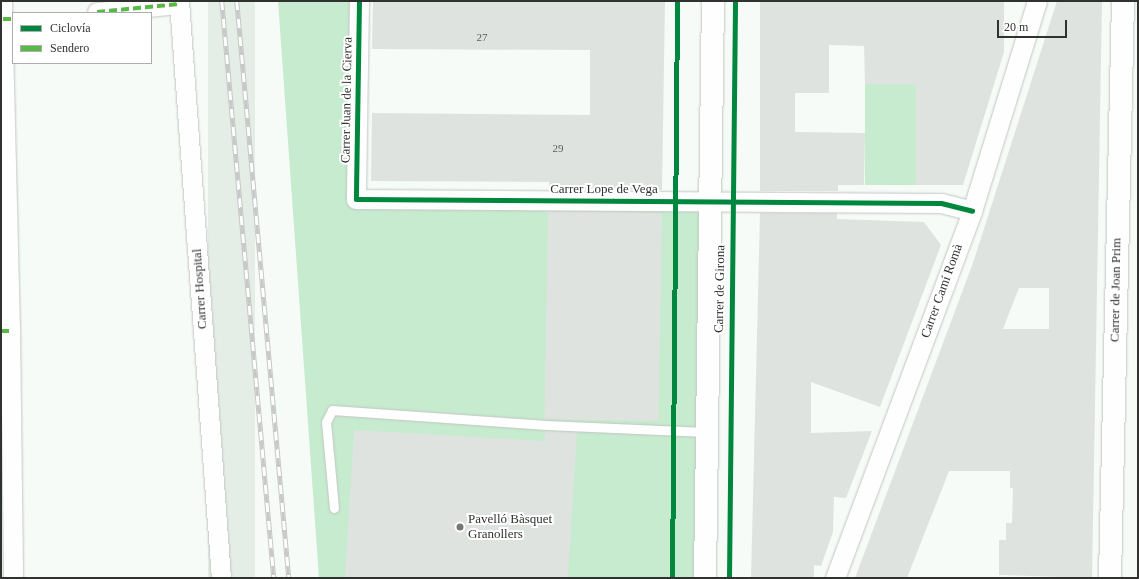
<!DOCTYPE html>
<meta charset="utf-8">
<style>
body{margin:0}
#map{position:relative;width:1139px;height:579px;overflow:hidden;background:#f6fbf7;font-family:"Times New Roman",serif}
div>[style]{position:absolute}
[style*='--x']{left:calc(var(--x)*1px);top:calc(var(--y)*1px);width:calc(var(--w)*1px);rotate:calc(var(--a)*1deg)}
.built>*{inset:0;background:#e4eee6;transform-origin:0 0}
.green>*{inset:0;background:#c6ebce;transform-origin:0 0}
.building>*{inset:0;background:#dfe3e0;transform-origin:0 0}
.roads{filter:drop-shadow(0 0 1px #c2c6c3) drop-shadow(0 0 1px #c2c6c3)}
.lane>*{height:9px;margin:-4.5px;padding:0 4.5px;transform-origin:4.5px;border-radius:4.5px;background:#fefefe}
.street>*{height:19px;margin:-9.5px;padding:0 9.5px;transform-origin:9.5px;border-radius:9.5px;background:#fefefe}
.secondary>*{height:22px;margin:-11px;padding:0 11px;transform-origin:11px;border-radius:11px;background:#fefefe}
.rail>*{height:4.5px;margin-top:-2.25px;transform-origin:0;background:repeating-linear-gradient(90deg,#fff 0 9px,#c7c9c7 0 18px);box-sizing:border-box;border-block:1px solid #c7c9c7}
.quiet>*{height:4px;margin-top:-2px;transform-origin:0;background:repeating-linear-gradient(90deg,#58b947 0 8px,transparent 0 12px)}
.cycleway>*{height:5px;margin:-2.5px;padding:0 2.5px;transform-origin:2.5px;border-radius:2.5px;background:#00873e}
.dots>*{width:11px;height:11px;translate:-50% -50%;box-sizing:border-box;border:2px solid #fff;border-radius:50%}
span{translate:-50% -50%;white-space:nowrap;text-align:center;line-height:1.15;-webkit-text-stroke:4px #fff;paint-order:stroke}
.number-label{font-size:11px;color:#5e605e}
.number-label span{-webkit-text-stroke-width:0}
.street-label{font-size:13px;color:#303230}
.poi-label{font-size:13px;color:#303230}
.left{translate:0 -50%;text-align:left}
.frame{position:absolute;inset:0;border:2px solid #303230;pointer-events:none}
.legend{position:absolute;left:12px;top:12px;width:140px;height:52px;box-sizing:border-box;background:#fff;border:1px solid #acadac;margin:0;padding:5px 7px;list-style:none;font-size:12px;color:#303230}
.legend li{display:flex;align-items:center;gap:8px;height:20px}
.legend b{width:20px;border:1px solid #acadac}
.scale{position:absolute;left:997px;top:20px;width:70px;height:18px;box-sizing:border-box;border:2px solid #303230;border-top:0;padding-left:5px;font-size:12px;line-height:14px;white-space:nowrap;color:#303230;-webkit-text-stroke:3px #fff;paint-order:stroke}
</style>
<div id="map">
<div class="built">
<div style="left:208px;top:1px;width:47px;height:579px"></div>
</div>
<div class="green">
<div style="clip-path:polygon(278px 1px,359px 1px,356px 199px,709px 201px,705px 578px,319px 578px)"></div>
<div style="left:865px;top:84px;width:51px;height:101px"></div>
</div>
<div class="building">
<div style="clip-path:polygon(373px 1px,665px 1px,662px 190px,549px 189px,549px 182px,371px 181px,372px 113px,590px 115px,590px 50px,372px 49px)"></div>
<div style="clip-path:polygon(760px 1px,1004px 1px,1004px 52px,963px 185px,916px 185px,916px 84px,865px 84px,864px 46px,829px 45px,829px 93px,795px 93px,795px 132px,865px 133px,864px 185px,838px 185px,838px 191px,760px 191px)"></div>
<div style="clip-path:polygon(evenodd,1057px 1px,1102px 1px,1092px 578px,999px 575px,999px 540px,1006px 540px,1006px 523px,1012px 523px,1013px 488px,1010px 488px,1010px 471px,949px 471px,907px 578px,855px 578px,973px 263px,1057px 1px,1019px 288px,1049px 288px,1049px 329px,1003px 329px,1019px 288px)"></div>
<div style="left:548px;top:211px;width:114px;height:208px;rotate:1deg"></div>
<div style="clip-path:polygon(760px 213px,837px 213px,837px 219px,924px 222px,941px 245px,880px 407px,811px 382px,811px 433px,872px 431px,846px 498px,834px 497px,833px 532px,821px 566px,814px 565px,814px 578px,751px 578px)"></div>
<div style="clip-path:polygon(354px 430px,545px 441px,545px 431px,577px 432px,568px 578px,345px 578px)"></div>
</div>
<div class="roads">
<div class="lane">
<div style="--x:334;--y:508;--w:86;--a:-95.3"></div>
<div style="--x:326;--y:422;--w:13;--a:-63"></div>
<div style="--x:332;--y:410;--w:215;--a:4"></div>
<div style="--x:546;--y:425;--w:160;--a:2.5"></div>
</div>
<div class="street">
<div style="--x:2;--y:1;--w:326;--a:88.6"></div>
<div style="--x:10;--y:327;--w:251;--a:89.3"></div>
<div style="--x:179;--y:1;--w:579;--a:85.84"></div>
<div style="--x:359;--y:1;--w:198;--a:90.9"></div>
<div style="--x:356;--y:199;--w:585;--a:0.39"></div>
<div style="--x:941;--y:203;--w:32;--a:14"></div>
<div style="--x:97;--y:12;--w:82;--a:-5.6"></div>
<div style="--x:835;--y:578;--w:392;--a:-69.5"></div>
<div style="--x:972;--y:211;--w:220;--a:-72.8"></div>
</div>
<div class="secondary">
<div style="--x:705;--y:578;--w:577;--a:-89.21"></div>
<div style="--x:1110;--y:578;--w:577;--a:-88.71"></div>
</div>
</div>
<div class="rail">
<div style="--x:222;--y:1;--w:579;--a:84.85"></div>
<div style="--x:237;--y:1;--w:579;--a:84.85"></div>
</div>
<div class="quiet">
<div style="--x:97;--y:12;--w:82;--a:-5.6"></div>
<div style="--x:3;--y:19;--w:10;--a:0"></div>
<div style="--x:1;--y:331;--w:9;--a:0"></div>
</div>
<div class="cycleway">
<div style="--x:359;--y:1;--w:198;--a:90.9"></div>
<div style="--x:356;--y:199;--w:585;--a:0.39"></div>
<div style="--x:941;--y:203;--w:32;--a:14"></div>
<div style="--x:672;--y:578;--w:577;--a:-89.5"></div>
<div style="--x:729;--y:578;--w:577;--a:-89.4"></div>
</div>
<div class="dots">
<div style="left:460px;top:527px;background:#757876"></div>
</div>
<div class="number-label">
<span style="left:482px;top:37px">27</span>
<span style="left:558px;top:148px">29</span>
</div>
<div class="street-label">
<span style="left:347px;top:100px;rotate:-89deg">Carrer Juan de la Cierva</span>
<span style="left:604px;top:189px">Carrer Lope de Vega</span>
<span style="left:200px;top:289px;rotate:-94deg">Carrer Hospital</span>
<span style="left:720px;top:289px;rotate:-89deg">Carrer de Girona</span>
<span style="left:1116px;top:290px;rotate:-89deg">Carrer de Joan Prim</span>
<span style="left:942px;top:291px;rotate:-70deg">Carrer Camí Romà</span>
</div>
<div class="poi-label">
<span class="left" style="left:468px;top:527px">Pavelló Bàsquet<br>Granollers</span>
</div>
<div class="frame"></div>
<ul class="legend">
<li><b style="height:5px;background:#00873e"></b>Ciclovía</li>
<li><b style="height:5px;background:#58b947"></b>Sendero</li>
</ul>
<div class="scale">20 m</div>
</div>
